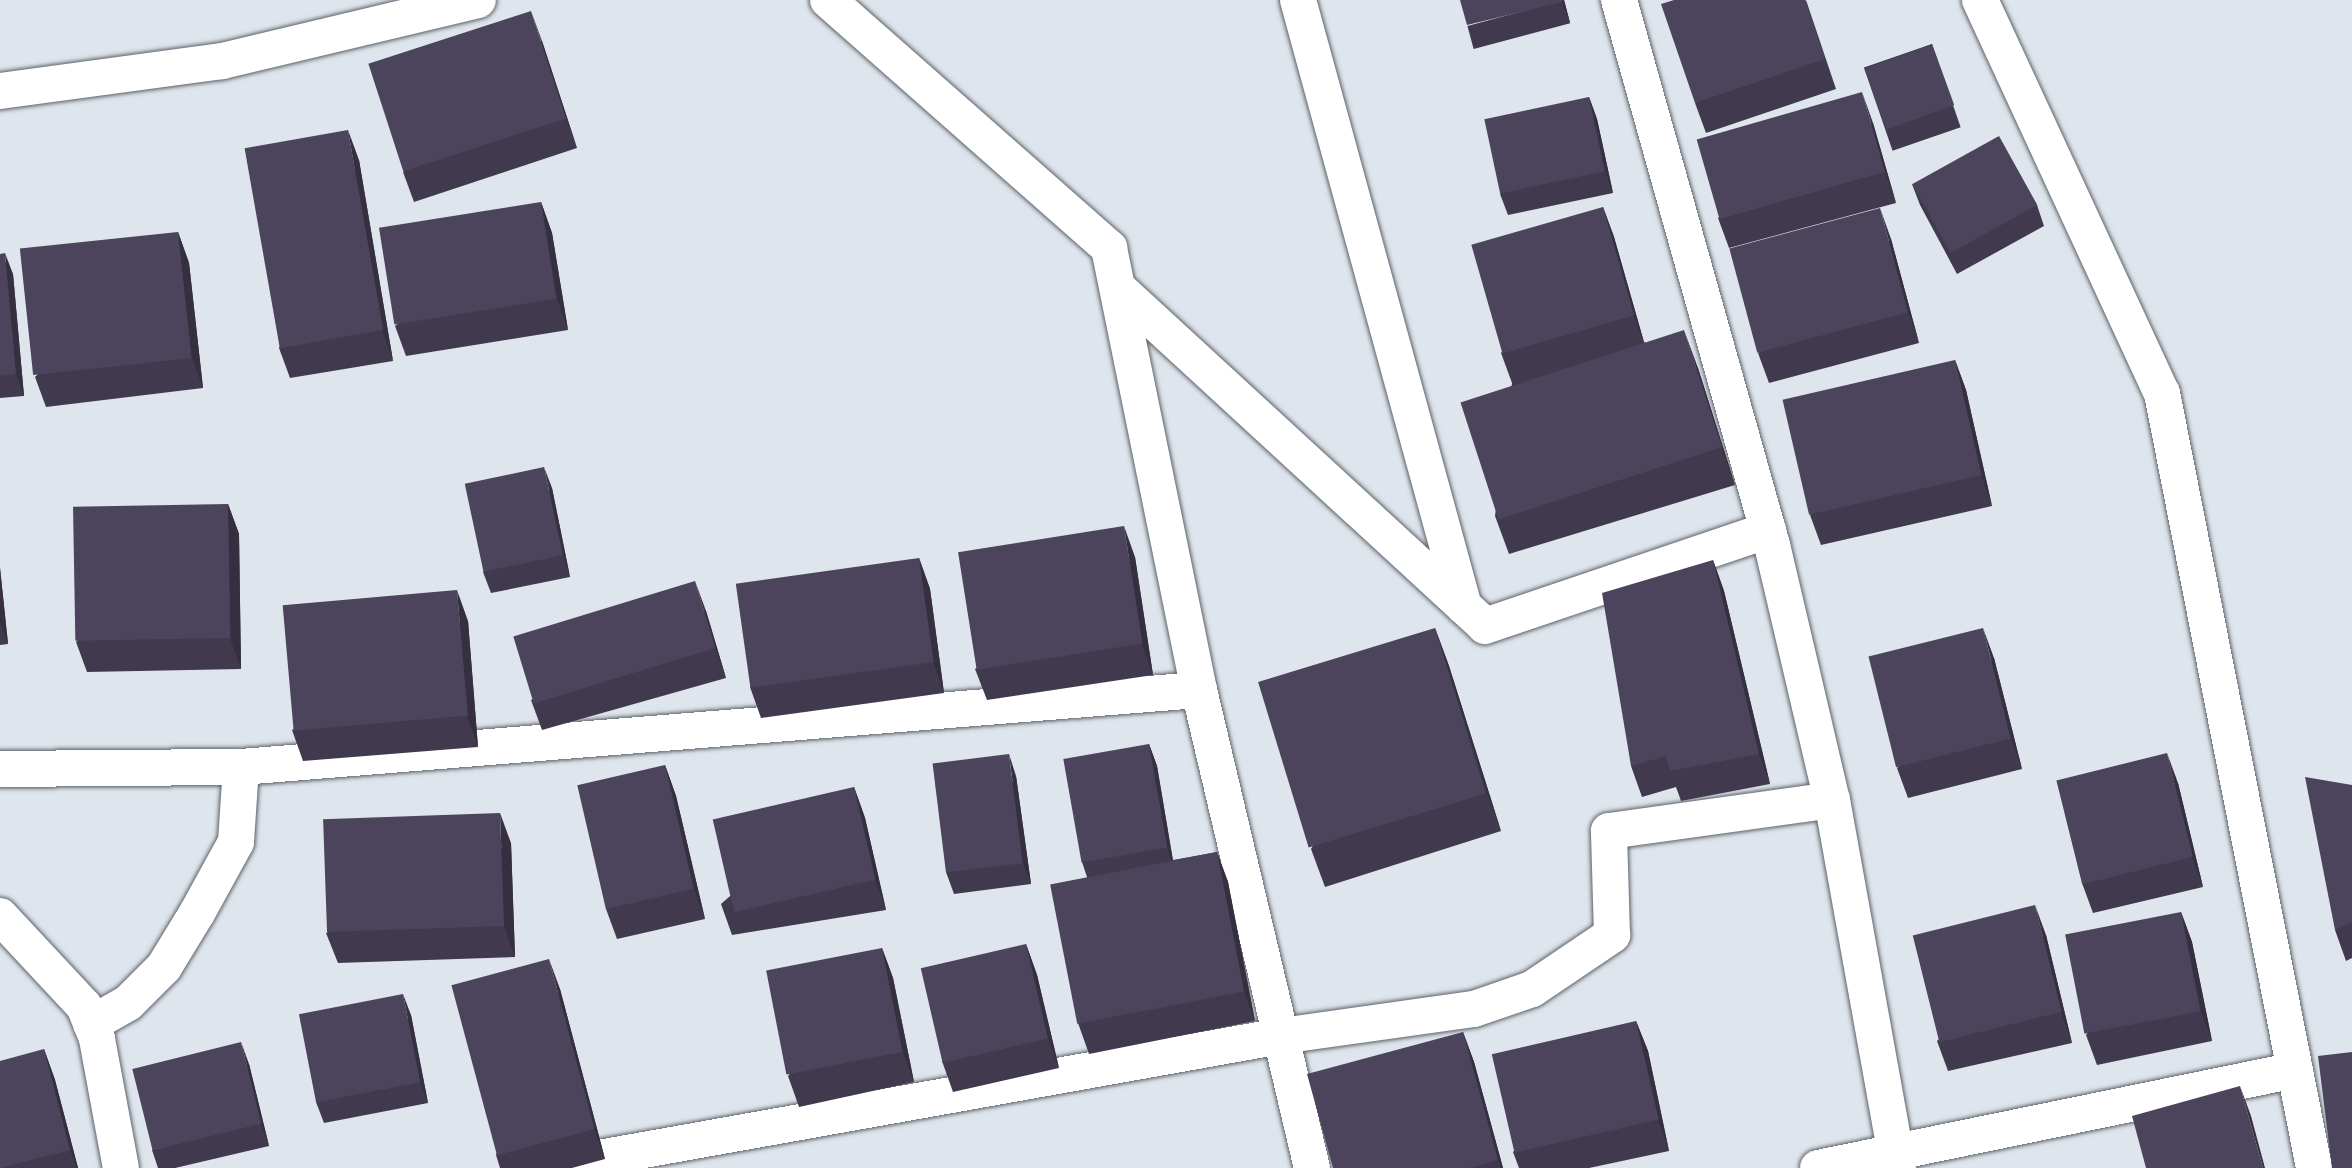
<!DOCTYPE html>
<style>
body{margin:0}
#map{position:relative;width:2352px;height:1168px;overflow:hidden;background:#dfe5ed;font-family:"Fira Sans",sans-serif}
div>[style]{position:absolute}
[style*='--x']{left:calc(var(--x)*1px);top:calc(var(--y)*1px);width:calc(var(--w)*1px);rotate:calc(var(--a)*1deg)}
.roads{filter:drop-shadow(0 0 2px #5c6268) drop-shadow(0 0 2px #5c6268)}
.minor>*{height:36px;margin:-18px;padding:0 18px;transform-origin:18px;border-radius:18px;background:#fff}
.wall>*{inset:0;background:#413a4f;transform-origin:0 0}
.shaded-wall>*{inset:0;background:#352f40}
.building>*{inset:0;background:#4c435c;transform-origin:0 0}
span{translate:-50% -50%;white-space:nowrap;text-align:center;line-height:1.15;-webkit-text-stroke:8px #dfe5ed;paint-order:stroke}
</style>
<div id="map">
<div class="roads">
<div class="minor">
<div style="--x:828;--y:0;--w:375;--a:41.4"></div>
<div style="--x:1109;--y:248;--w:451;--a:78.5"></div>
<div style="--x:1199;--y:690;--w:491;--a:76.7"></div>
<div style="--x:1298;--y:0;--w:629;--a:74.7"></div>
<div style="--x:1619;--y:0;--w:566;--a:74.32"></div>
<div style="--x:1772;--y:545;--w:262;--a:76.8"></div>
<div style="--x:1832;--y:800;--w:374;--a:79.8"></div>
<div style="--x:1980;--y:0;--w:433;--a:65.2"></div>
<div style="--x:2162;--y:393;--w:790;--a:78.9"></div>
<div style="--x:0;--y:91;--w:224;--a:-7.7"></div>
<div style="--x:222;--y:61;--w:263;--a:-13.4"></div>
<div style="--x:1120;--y:290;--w:496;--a:42.6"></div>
<div style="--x:1485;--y:626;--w:299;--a:-18.7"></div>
<div style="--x:0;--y:769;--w:241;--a:-0.5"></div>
<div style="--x:241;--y:767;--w:961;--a:-4.6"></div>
<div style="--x:0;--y:916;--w:123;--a:47"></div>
<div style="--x:84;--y:1006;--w:35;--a:68"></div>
<div style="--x:97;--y:1039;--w:131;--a:79.5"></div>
<div style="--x:91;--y:1024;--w:43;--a:-29.6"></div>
<div style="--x:128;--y:1003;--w:51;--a:-45"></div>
<div style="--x:164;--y:967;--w:63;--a:-58.6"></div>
<div style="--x:197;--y:913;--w:81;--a:-61.2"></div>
<div style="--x:236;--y:842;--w:75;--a:-86.2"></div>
<div style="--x:543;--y:1168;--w:750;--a:-10.14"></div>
<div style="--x:1281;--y:1036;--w:195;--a:-8"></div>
<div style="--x:1474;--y:1009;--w:61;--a:-19"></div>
<div style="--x:1532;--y:989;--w:97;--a:-34"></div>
<div style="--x:1612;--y:935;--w:104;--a:-91.7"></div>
<div style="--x:1609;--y:831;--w:225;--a:-7.9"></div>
<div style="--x:1818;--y:1168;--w:487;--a:-11.6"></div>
</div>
</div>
<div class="wall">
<div style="left:1564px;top:0;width:24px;height:100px;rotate:75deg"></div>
<div style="clip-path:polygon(1806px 0,1836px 89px,1706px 133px,1695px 103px)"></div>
<div style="clip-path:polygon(542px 41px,577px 148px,414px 202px,403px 172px)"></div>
<div style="left:1932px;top:44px;width:88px;height:72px;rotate:71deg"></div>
<div style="clip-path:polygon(1589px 97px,1597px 119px,1613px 193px,1508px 215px,1500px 194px)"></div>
<div style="clip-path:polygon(1873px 123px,1896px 203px,1729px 248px,1718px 218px)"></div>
<div style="clip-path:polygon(359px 160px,393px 361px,290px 378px,279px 348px)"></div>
<div style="clip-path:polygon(1912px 184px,2037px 205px,2044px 226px,1957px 274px,1920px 205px)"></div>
<div style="clip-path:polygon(541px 202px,552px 233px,568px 330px,406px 356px,395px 326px)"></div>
<div style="clip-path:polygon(1603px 207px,1614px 237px,1644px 342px,1698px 368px,1735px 485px,1509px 554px,1495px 516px,1512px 383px,1501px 353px)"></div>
<div style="clip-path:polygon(178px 232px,189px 263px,203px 388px,46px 407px,35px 377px)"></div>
<div style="clip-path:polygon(1891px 239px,1919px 343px,1769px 383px,1758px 353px)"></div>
<div style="clip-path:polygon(0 254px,13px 274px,24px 396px,0 398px)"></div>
<div style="clip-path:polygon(1955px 360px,1966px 390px,1992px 506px,1821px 545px,1810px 515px)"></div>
<div style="clip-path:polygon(552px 488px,570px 577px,491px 593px,483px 572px)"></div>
<div style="clip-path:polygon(228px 504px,239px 534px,241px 669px,87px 672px,76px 642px)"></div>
<div style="clip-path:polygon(1135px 557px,1153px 675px,987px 700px,975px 669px)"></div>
<div style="clip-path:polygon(919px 558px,930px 589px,944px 693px,761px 718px,750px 687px)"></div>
<div style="clip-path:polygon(1713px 560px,1724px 591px,1770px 784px,1681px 801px,1676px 787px,1642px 797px,1631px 766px)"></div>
<div style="clip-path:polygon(0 568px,8px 644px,0 645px)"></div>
<div style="clip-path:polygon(706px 611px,726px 678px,542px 730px,531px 700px)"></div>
<div style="clip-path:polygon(468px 621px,478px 747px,303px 761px,292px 730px)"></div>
<div style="clip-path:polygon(1435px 628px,1449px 666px,1501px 831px,1325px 887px,1311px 849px)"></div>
<div style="clip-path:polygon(1994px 658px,2022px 769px,1908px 798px,1897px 768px)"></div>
<div style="clip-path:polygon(1149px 744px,1157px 766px,1173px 860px,1217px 852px,1228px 882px,1255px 1021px,1089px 1054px,1078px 1023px,1087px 877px,1082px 862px)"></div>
<div style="clip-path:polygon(665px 765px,676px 796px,705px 919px,617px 939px,606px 909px)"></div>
<div style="clip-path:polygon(1016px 776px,1031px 884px,954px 894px,946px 872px)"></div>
<div style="clip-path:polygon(2178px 783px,2203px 887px,2093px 913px,2082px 883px)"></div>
<div style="clip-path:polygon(2352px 785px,2352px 958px,2346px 961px,2335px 930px)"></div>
<div style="clip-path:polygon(854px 787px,865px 818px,886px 910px,732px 935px,721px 904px)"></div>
<div style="clip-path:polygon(511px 843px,515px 957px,338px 963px,326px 933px)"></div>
<div style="clip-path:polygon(2181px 912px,2192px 942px,2212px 1041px,2097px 1065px,2086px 1035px)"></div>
<div style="clip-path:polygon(2046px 935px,2072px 1043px,1948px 1071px,1937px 1041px)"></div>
<div style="clip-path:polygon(1026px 944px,1037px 975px,1059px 1068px,953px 1092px,942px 1061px)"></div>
<div style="clip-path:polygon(882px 948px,893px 978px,914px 1082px,799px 1107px,788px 1076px)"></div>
<div style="clip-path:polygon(560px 989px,605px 1159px,572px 1168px,500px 1168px,496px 1155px)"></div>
<div style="clip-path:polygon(411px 1015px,428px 1103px,324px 1123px,316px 1102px)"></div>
<div style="clip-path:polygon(1636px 1021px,1648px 1051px,1669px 1151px,1589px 1168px,1519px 1168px,1513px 1152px)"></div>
<div style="clip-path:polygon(1463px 1032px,1474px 1062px,1503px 1168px,1333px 1168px)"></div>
<div style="clip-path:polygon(44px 1049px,55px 1080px,78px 1168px,0 1168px)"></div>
<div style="clip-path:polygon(249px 1064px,269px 1146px,175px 1168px,158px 1168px,152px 1150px)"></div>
</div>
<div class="shaded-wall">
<div style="clip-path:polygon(1562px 0,1564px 0,1570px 23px,1562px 2px)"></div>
<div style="clip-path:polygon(531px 11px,542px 41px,577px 148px,566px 118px)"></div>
<div style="clip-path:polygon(1862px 92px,1873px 123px,1896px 203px,1885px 172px)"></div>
<div style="clip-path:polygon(1589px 97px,1597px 119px,1613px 193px,1605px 171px)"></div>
<div style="clip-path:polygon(348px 130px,359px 160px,393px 361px,382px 330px)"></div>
<div style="clip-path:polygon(541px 202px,552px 233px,568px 330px,557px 299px)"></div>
<div style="clip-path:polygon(1603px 207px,1614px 237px,1645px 346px,1634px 316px)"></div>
<div style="clip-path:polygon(1880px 208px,1891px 239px,1919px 343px,1908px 312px)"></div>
<div style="clip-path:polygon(178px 232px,189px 263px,203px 388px,192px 358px)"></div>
<div style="clip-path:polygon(5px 253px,13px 274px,24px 396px,16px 374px)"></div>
<div style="clip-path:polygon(1684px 330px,1698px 368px,1735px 485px,1721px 447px)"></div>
<div style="clip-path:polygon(1955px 360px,1966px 390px,1992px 506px,1981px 475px)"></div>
<div style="clip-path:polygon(544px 467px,552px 488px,570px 577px,563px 555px)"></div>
<div style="clip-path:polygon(228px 504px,239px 534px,241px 669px,230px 638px)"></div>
<div style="clip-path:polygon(1124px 526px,1135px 557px,1153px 675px,1142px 644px)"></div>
<div style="clip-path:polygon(919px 558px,930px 589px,944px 693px,933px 662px)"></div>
<div style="clip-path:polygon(1713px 560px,1724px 591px,1770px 784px,1759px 754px)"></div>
<div style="clip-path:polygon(0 568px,8px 644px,0 622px)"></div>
<div style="clip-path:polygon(695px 581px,706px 611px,726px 678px,715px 648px)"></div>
<div style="clip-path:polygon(457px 590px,468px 621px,478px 747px,467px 716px)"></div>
<div style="clip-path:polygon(1435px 628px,1449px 666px,1501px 831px,1487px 793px)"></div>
<div style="clip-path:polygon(1983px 628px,1994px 658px,2022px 769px,2011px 739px)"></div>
<div style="clip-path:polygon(1149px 744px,1157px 766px,1174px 868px,1167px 847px)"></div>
<div style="clip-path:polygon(2167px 753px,2178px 783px,2203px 887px,2192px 857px)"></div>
<div style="clip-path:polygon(1009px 754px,1016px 776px,1031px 884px,1023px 863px)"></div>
<div style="clip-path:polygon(665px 765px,676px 796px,705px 919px,694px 889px)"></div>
<div style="clip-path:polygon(854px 787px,865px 818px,886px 910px,875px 880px)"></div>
<div style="clip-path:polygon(500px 813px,511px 843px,515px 957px,504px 926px)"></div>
<div style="clip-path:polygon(1217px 852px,1228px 882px,1255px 1021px,1244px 991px)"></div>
<div style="clip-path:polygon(2035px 905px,2046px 935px,2072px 1043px,2061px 1012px)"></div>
<div style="clip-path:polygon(2181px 912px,2192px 942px,2212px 1041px,2201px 1011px)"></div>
<div style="clip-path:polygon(1026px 944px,1037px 975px,1059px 1068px,1048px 1038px)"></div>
<div style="clip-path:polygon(882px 948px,893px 978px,914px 1082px,903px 1052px)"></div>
<div style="clip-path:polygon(549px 959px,560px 989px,605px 1159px,594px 1129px)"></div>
<div style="clip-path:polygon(403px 994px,411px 1015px,428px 1103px,420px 1082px)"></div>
<div style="clip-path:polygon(1636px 1021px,1648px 1051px,1669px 1151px,1658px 1120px)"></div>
<div style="clip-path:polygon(1463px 1032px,1474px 1062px,1503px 1168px,1501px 1168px,1498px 1160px)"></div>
<div style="clip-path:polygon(241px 1042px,249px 1064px,269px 1146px,261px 1124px)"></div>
<div style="clip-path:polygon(44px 1049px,55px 1080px,78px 1168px,77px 1168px,70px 1150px)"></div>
<div style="clip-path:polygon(2240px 1086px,2251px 1116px,2265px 1168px,2263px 1168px)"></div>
</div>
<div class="building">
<div style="clip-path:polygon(1460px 0,1562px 0,1562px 2px,1467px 25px)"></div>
<div style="clip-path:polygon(1674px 0,1805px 0,1825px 59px,1695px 103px,1661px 4px)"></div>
<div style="left:531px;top:11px;width:113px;height:171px;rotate:72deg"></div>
<div style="left:1932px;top:44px;width:65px;height:72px;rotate:70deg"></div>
<div style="left:1862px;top:92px;width:83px;height:172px;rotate:74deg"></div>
<div style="left:1589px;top:97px;width:76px;height:107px;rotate:78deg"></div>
<div style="left:348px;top:130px;width:203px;height:105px;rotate:80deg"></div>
<div style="left:1999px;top:136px;width:79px;height:99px;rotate:61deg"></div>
<div style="left:541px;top:202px;width:98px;height:164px;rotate:81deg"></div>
<div style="left:1603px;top:207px;width:113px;height:137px;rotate:74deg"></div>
<div style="left:1880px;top:208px;width:108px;height:156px;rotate:75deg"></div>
<div style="left:178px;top:232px;width:127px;height:159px;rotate:84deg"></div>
<div style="clip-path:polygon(5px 253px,16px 374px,0 376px,0 254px)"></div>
<div style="left:1684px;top:330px;width:123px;height:235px;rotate:72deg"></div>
<div style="left:1955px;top:360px;width:118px;height:177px;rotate:77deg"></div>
<div style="left:544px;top:467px;width:90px;height:81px;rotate:78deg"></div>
<div style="left:228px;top:504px;width:134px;height:155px;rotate:89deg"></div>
<div style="left:1124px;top:526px;width:119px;height:168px;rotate:81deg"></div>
<div style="left:919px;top:558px;width:105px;height:185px;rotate:82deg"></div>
<div style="clip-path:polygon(1713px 560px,1759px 754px,1670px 771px,1666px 756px,1631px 766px,1602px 593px)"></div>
<div style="left:695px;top:581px;width:70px;height:190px;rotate:73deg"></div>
<div style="left:457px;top:590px;width:126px;height:175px;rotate:85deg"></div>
<div style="left:1435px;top:628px;width:173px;height:185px;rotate:73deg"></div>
<div style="left:1983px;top:628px;width:114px;height:118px;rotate:76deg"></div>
<div style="left:1149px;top:744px;width:105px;height:87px;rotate:80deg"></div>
<div style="left:2167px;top:753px;width:107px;height:114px;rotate:76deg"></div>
<div style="left:1009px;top:754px;width:110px;height:77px;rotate:83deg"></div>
<div style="left:665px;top:765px;width:127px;height:90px;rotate:77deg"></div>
<div style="clip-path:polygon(2305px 777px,2352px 785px,2352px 922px,2335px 930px)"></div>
<div style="left:854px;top:787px;width:95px;height:145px;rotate:77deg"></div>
<div style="left:500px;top:813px;width:113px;height:177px;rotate:88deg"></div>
<div style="left:1217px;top:852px;width:142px;height:170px;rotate:79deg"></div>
<div style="left:2035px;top:905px;width:110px;height:126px;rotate:76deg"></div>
<div style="left:2181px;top:912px;width:101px;height:118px;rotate:79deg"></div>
<div style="left:1026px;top:944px;width:97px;height:108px;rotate:77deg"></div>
<div style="left:882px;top:948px;width:106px;height:118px;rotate:79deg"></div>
<div style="left:549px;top:959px;width:176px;height:101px;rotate:75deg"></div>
<div style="left:403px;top:994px;width:90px;height:106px;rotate:79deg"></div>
<div style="left:1636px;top:1021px;width:101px;height:148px;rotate:77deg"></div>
<div style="clip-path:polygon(1463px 1032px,1498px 1160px,1469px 1168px,1333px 1168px,1307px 1074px)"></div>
<div style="left:241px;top:1042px;width:84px;height:112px;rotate:76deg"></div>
<div style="clip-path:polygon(44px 1049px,70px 1150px,0 1168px,0 1061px)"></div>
<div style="clip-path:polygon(2352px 1052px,2352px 1168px,2332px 1168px,2318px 1056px)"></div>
<div style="clip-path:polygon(2240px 1086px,2263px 1168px,2146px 1168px,2132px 1116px)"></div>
</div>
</div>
